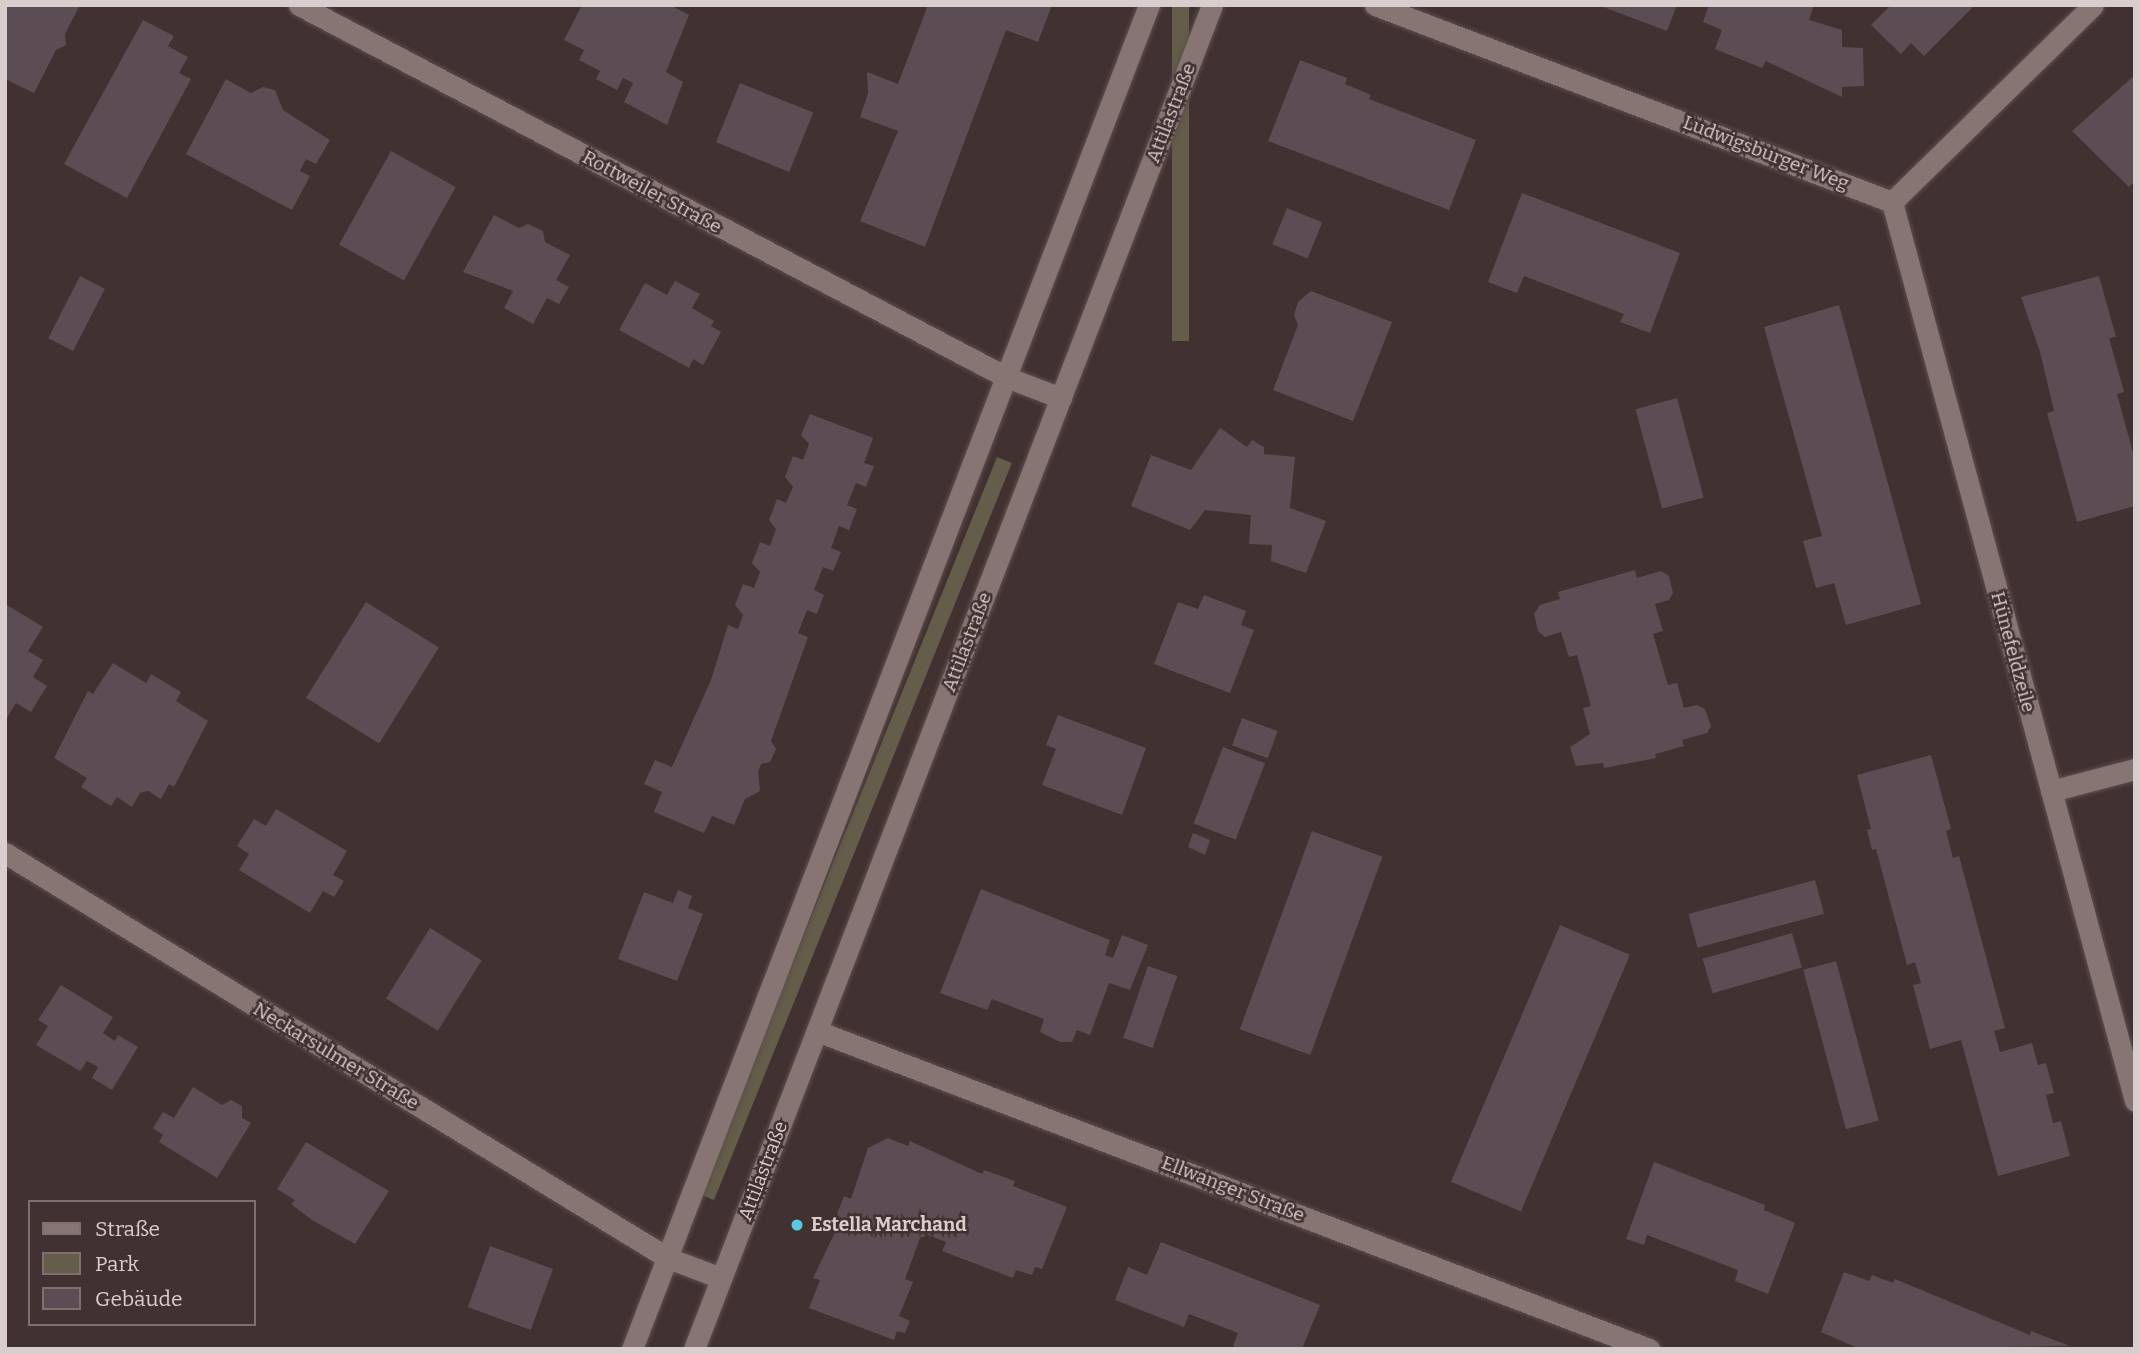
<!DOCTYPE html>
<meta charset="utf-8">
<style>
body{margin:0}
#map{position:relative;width:2140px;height:1354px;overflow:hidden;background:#413130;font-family:Bitter,serif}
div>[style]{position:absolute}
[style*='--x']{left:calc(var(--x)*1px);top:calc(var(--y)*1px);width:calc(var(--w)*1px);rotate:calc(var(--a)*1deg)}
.green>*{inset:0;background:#645d49;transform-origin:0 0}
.building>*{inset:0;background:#5c4d54;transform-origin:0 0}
.roads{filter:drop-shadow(0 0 2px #5c4f4e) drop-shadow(0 0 2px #5c4f4e)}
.street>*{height:21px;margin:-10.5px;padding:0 10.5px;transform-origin:10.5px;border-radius:10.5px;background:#877573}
.secondary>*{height:21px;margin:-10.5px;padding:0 10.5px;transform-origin:10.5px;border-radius:10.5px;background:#877573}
.dots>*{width:19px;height:19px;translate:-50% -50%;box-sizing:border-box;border:4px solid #413130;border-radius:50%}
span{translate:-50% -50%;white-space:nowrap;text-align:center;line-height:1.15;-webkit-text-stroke:5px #413130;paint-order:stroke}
.street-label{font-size:19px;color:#d9cecd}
.poi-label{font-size:19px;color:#d9cecd;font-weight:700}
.left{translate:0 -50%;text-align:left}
.frame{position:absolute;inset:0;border:7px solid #d9cecd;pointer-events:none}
.legend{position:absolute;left:28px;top:1200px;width:228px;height:126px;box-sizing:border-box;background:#413130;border:2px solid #7e706f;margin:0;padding:9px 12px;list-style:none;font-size:21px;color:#d9cecd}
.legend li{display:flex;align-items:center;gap:14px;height:35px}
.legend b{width:35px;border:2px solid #7e706f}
</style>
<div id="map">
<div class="green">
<div style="left:1172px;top:5px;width:17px;height:336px"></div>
<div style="left:997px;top:457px;width:16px;height:795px;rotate:22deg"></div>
</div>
<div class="building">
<div style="clip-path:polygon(5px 5px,80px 5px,65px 34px,66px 45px,56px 50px,34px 93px,5px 79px)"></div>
<div style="clip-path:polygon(582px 5px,670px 5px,689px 15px,666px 72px,683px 82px,667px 125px,624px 102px,633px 83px,623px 78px,617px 90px,596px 79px,600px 71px,579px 60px,584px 50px,564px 40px)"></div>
<div style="clip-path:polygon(928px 5px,1052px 5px,1038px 42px,1006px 30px,925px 247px,860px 221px,898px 131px,860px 117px,868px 93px,867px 72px,898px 84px)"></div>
<div style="clip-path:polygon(1598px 5px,1677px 5px,1667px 31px)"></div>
<div style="clip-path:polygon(1709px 5px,1814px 5px,1809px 20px,1842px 30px,1842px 47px,1863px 48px,1864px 86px,1842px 87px,1842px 97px,1766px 61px,1762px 68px,1715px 49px,1722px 30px,1703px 22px)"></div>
<div style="clip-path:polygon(1891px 5px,1975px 5px,1924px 56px,1911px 43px,1901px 54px,1871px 25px)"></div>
<div style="clip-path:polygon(143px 20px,174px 36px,168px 46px,188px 57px,179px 73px,191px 79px,127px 198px,64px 164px)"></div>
<div style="clip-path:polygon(1300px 60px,1347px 78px,1345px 84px,1371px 95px,1369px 99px,1476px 140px,1449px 210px,1268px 141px)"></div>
<div style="clip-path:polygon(2135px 75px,2135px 181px,2129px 187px,2072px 131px)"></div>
<div style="clip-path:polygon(226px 79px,251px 93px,263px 87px,275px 90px,283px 110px,330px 140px,316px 164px,306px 159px,300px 171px,310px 176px,292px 210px,186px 154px)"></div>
<div style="left:740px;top:83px;width:79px;height:64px;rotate:22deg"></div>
<div style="left:391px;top:151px;width:74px;height:107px;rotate:29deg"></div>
<div style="clip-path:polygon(1522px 193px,1680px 253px,1650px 333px,1620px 322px,1624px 314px,1524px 276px,1517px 293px,1488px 282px)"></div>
<div style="left:1287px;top:208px;width:38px;height:39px;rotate:22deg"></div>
<div style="clip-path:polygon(494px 215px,519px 228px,528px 224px,543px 231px,545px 242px,570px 255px,556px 280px,569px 287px,559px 304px,547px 298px,533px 324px,504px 308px,513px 291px,463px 272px)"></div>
<div style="left:80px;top:276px;width:28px;height:70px;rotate:27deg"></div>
<div style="clip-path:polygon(2099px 276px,2116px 337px,2109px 338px,2124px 392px,2117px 394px,2135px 460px,2135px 506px,2077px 522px,2047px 413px,2054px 411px,2040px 352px,2021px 297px)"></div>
<div style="clip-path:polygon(675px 281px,700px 294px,692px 308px,714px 321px,711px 326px,721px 332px,703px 365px,693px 359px,689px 368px,619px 330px,645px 283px,667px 295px)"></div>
<div style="clip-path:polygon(1311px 291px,1392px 322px,1353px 421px,1273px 390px,1298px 325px,1294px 315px,1298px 302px)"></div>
<div style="clip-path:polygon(1839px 305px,1921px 604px,1846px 625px,1834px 583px,1816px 588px,1803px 541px,1822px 536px,1764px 327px)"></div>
<div style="left:1677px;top:398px;width:103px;height:43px;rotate:75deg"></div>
<div style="clip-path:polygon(810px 414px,873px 438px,864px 463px,874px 466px,866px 487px,856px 483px,847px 505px,857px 509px,849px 530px,839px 526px,831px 548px,841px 552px,833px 571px,823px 567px,814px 590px,824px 595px,817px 614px,807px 610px,798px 633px,808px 637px,771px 741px,776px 749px,770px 762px,761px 764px,758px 772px,760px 791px,745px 799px,734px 825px,712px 816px,704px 833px,654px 812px,662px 792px,644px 784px,655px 760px,672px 767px,711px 680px,728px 625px,738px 629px,743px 615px,735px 605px,743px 584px,754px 588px,760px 572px,752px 563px,760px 542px,770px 546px,776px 529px,769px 520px,777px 499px,786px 503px,793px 487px,785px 477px,793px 456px,803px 460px,809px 444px,801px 435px)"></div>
<div style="clip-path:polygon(1220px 428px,1247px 447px,1252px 440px,1264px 447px,1264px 454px,1295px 457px,1290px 508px,1326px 521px,1306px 573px,1271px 561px,1272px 545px,1249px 544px,1251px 515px,1205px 510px,1190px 530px,1131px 506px,1151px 455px,1191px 470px)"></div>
<div style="clip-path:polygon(1635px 570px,1637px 578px,1661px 571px,1669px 576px,1673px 593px,1669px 600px,1655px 604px,1663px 631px,1653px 634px,1668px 685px,1677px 683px,1684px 708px,1697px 705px,1705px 709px,1711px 726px,1707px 733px,1682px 740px,1684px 746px,1655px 754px,1656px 758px,1604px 768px,1603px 763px,1576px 766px,1570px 747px,1590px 734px,1583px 708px,1591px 706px,1577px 655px,1569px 657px,1561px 632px,1545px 637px,1538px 631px,1534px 614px,1540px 605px,1560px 599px,1558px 592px)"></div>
<div style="clip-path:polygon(1204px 595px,1246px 611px,1241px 625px,1254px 630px,1230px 693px,1154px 664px,1178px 602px,1198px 609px)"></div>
<div style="left:366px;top:602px;width:86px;height:113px;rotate:32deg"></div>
<div style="clip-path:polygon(7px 605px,43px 627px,28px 651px,43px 660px,33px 677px,47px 686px,31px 712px,16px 703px,5px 721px)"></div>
<div style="clip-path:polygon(113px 663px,146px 683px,151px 674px,181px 692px,176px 701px,208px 721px,174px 787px,169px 784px,161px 799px,148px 791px,140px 793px,132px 807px,117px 797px,111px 806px,81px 787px,87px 778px,54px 758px,88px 691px,93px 694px)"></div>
<div style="clip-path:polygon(1058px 715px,1146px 748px,1122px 815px,1042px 785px,1056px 749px,1046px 745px)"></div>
<div style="left:1242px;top:718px;width:38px;height:29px;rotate:20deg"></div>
<div style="left:1223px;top:747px;width:45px;height:82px;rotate:21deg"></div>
<div style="clip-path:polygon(1931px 755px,1951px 829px,1946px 831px,1953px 858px,1959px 856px,2005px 1028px,1994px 1031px,2000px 1052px,2032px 1043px,2038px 1065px,2046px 1063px,2054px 1093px,2046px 1095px,2053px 1123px,2061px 1121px,2070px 1156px,1998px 1176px,1961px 1040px,1930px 1049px,1913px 985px,1921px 983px,1915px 962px,1907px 965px,1876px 849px,1872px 850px,1867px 830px,1871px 829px,1857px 775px)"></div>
<div style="clip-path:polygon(276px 809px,347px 851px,333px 875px,344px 881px,334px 897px,323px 891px,310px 913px,239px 870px,249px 854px,237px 846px,254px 819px,266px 826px)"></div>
<div style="left:1312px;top:831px;width:75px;height:211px;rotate:20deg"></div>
<div style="clip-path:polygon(1193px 833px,1210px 840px,1205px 855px,1188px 847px)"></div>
<div style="left:1815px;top:880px;width:35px;height:131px;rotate:75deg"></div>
<div style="clip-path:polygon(981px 889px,1110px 940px,1105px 955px,1113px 958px,1122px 935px,1148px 945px,1130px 990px,1109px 983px,1090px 1035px,1077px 1030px,1072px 1042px,1060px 1042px,1040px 1032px,1044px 1019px,992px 999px,987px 1010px,940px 993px)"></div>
<div style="clip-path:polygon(678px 890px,692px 896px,688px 908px,703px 914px,677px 981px,618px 959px,644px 892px,673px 903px)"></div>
<div style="left:1560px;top:925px;width:76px;height:279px;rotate:23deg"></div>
<div style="left:430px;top:928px;width:61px;height:83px;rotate:32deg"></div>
<div style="left:1792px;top:933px;width:36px;height:93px;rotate:74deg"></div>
<div style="left:1836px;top:961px;width:165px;height:34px;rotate:75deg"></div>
<div style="left:1148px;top:966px;width:31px;height:76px;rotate:19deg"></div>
<div style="clip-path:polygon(61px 985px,113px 1017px,103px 1033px,115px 1041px,118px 1035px,138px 1047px,112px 1090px,92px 1078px,98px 1067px,87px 1061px,80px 1071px,36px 1045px,48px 1026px,38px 1020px)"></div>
<div style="clip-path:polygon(193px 1087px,222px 1105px,231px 1100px,242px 1106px,242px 1118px,251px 1123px,217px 1178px,159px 1142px,163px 1135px,153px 1128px,163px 1112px,174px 1118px)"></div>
<div style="clip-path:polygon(888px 1138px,908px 1146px,910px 1141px,982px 1174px,984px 1170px,1015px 1181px,1013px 1186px,1067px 1207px,1042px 1269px,1035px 1267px,1032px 1275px,1016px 1270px,1013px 1278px,942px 1251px,946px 1242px,928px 1235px,920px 1238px,905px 1279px,913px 1282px,899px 1316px,910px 1321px,905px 1333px,897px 1331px,894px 1340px,809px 1308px,820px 1280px,813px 1278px,839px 1224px,834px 1222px,844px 1196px,851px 1199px,868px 1148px)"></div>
<div style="clip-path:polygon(306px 1142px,389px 1191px,355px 1244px,312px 1220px,291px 1204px,295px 1200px,277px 1189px)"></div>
<div style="clip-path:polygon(1654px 1162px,1765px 1205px,1764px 1210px,1795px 1223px,1768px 1294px,1735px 1281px,1738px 1270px,1647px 1235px,1644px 1245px,1626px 1239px)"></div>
<div style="clip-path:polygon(1161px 1242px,1320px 1305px,1302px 1349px,1241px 1349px,1233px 1346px,1238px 1333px,1189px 1314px,1184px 1327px,1115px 1300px,1128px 1267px,1147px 1275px)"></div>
<div style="left:490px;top:1246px;width:67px;height:65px;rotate:20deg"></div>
<div style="clip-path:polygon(1844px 1272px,1869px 1281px,1872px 1275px,1893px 1283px,1895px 1279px,2030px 1335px,2031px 1331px,2070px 1346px,1860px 1349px,1821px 1332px)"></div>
</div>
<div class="roads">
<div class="street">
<div style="--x:299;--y:5;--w:799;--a:27.75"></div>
<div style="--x:1375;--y:5;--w:553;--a:20.86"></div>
<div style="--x:1892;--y:202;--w:931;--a:74.87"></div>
<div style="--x:1892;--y:202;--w:281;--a:-44.4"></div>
<div style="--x:2051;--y:791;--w:87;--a:-14.7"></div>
<div style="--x:5;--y:853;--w:777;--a:31.42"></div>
<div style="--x:817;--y:1031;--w:891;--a:20.92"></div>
</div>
<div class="secondary">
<div style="--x:1006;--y:377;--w:59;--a:20.9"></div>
<div style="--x:668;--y:1258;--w:57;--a:20.7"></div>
<div style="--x:632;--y:1349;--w:1440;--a:-68.96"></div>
<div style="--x:694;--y:1349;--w:1440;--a:-68.92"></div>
</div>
</div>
<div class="dots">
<div style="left:797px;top:1225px;background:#59c8e5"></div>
</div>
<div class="street-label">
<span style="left:1171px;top:113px;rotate:-69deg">Attilastraße</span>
<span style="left:1766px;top:153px;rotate:21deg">Ludwigsburger Weg</span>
<span style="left:652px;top:192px;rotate:28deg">Rottweiler Straße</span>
<span style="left:967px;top:642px;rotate:-69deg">Attilastraße</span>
<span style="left:2013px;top:652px;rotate:75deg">Hünefeldzeile</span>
<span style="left:336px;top:1056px;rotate:31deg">Neckarsulmer Straße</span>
<span style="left:763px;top:1171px;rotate:-69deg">Attilastraße</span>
<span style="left:1233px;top:1189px;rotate:21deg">Ellwanger Straße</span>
</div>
<div class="poi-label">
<span class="left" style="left:811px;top:1225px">Estella Marchand</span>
</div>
<div class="frame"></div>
<ul class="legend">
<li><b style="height:9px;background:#877573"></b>Straße</li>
<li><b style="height:19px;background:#645d49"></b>Park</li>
<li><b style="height:19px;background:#5c4d54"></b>Gebäude</li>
</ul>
</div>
